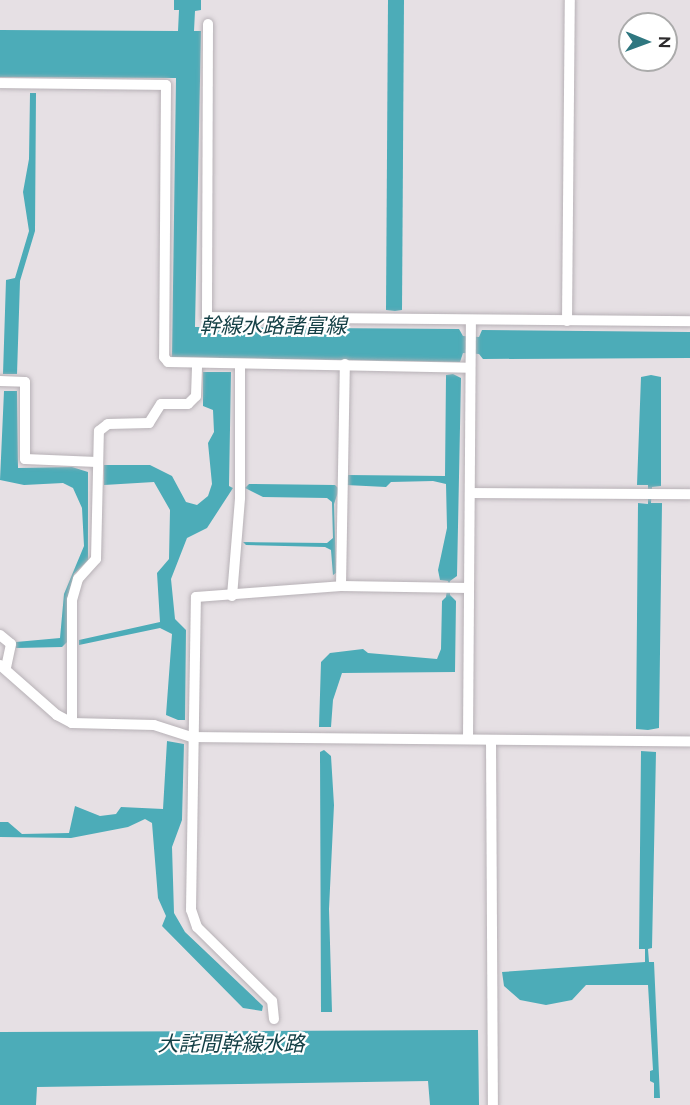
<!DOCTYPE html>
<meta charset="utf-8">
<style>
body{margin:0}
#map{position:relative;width:690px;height:1105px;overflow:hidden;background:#e6e0e4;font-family:Raleway,"Noto Sans JP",sans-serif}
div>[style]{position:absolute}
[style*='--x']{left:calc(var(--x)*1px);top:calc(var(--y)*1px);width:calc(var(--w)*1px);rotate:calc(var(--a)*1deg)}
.water>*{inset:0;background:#4cacb8}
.roads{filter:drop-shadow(0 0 2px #b7b1b6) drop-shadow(0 0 2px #b7b1b6)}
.minor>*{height:10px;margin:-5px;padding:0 5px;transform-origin:5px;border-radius:5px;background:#fff}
span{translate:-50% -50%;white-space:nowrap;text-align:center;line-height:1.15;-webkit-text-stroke:4.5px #fff;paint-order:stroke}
.water-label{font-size:21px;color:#133f45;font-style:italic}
.north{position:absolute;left:618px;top:12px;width:60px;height:60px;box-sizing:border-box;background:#fff;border:2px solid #ababab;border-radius:50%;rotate:91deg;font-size:16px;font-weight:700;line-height:24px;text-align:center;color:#2e2c2e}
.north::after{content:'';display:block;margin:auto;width:21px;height:27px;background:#2f7780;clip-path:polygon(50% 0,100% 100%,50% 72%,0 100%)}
</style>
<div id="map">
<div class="water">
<div style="clip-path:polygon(174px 0,201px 0,201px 10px,195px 11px,194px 31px,201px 31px,195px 327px,459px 329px,463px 336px,479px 337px,482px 330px,690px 332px,690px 358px,483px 359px,479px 354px,463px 353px,460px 362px,172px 357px,176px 78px,0 77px,0 30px,178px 31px,179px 10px,174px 10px)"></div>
<div style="clip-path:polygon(388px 0,404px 0,402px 310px,395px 311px,386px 310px)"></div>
<div style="clip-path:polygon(30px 93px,36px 93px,35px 231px,20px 281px,17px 374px,3px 374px,6px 280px,15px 278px,29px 231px,23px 192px,29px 159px)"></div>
<div style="clip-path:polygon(203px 372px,231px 372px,229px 486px,233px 488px,207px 528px,187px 538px,171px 579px,175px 619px,186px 630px,185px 720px,178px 720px,166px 715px,172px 634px,160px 628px,79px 645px,79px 640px,160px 622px,157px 573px,169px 559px,170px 510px,154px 482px,104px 485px,104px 465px,150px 465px,172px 476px,186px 502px,197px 505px,208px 496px,212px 484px,208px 443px,214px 432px,213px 410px,203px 406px)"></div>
<div style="clip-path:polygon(453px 374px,461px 378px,457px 576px,450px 581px,450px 595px,456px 601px,455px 672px,342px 673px,333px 700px,331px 727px,319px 727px,321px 662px,330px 653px,363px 649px,368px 653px,437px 659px,441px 649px,442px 601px,446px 597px,448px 581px,440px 580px,438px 570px,447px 528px,446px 484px,433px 481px,391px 482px,386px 487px,346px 485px,347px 475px,445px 476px,446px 375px)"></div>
<div style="clip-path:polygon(651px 375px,661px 377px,661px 486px,652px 487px,651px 503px,662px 503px,659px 728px,648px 730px,636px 729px,638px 503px,648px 504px,648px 485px,637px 485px,641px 377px)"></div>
<div style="clip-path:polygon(4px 391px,17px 391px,18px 468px,72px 467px,88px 472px,88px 560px,74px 574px,67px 600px,68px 641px,62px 647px,16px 648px,16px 642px,60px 638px,64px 594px,84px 546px,82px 508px,73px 488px,63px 483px,24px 485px,0 480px)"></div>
<div style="clip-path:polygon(249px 484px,335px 485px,339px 489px,334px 504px,336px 573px,333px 575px,331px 550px,325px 547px,246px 545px,243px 542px,327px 543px,333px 538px,332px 502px,327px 498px,263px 497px,245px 488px)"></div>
<div style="clip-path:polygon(167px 741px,184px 744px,182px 820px,172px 847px,174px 913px,185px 932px,263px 1006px,262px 1011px,243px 1008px,162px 926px,166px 916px,158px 898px,152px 823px,145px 819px,128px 827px,71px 838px,0 837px,0 822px,8px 822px,22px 834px,69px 833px,75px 806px,100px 816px,116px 814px,121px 807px,163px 809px)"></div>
<div style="clip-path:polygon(324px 750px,331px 756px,334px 805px,329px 909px,332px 1012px,321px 1012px,320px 752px)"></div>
<div style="clip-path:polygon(641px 751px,656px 752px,652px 948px,648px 949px,649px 962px,654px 962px,660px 1098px,654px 1098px,654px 1083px,650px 1081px,650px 1071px,653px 1070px,648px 985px,586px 985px,572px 1000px,546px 1005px,520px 1000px,504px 986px,502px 972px,645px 962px,645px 949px,639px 949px)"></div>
<div style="clip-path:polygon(478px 1030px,479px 1105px,430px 1105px,428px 1081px,37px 1087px,36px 1105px,0 1105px,0 1032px)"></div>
</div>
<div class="roads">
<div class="minor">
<div style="--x:208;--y:24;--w:293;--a:90.2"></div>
<div style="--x:207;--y:317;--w:483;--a:0.5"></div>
<div style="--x:0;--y:83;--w:166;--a:0.7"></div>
<div style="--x:166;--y:85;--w:272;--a:90.4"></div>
<div style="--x:164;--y:357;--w:6;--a:51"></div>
<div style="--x:168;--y:362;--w:302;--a:1.1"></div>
<div style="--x:567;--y:321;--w:321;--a:-89.5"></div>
<div style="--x:0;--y:381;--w:25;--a:2"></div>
<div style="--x:25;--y:382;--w:77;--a:90"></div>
<div style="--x:25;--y:459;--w:72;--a:2.4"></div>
<div style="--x:470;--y:493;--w:220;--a:0.3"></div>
<div style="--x:341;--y:586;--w:222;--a:-89"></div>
<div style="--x:232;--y:596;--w:98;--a:-85.3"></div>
<div style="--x:240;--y:498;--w:134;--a:-90"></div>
<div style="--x:0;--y:635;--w:14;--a:39"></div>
<div style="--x:11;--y:644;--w:24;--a:102"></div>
<div style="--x:0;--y:665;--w:76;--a:41.3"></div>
<div style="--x:57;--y:715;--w:17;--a:28"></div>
<div style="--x:72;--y:723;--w:82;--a:1.4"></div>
<div style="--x:154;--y:725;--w:40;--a:18"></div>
<div style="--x:192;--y:737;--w:498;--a:0.5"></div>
<div style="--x:72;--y:723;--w:123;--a:-90"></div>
<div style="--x:72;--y:600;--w:22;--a:-74"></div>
<div style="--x:78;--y:579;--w:27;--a:-48"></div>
<div style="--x:96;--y:559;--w:128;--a:-88.7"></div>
<div style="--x:99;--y:431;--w:11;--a:-38"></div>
<div style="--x:108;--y:424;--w:41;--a:-1.4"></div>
<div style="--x:149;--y:423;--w:22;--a:-58"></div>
<div style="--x:161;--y:404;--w:27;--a:0"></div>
<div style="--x:188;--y:404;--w:11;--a:-45"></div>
<div style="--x:196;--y:396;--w:33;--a:-88"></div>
<div style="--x:468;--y:739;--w:419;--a:-89.6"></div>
<div style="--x:491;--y:740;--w:365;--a:89.7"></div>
<div style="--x:274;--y:1019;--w:18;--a:-96"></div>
<div style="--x:272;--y:1001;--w:105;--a:-135.4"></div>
<div style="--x:197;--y:927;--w:18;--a:-109"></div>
<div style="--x:191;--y:910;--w:313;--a:-89.1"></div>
<div style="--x:196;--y:597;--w:145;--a:-4.3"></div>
<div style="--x:341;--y:586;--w:128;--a:0.9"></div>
</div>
</div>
<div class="water-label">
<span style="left:273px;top:326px">幹線水路諸富線</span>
<span style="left:231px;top:1044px">大詫間幹線水路</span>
</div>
<div class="north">N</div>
</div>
